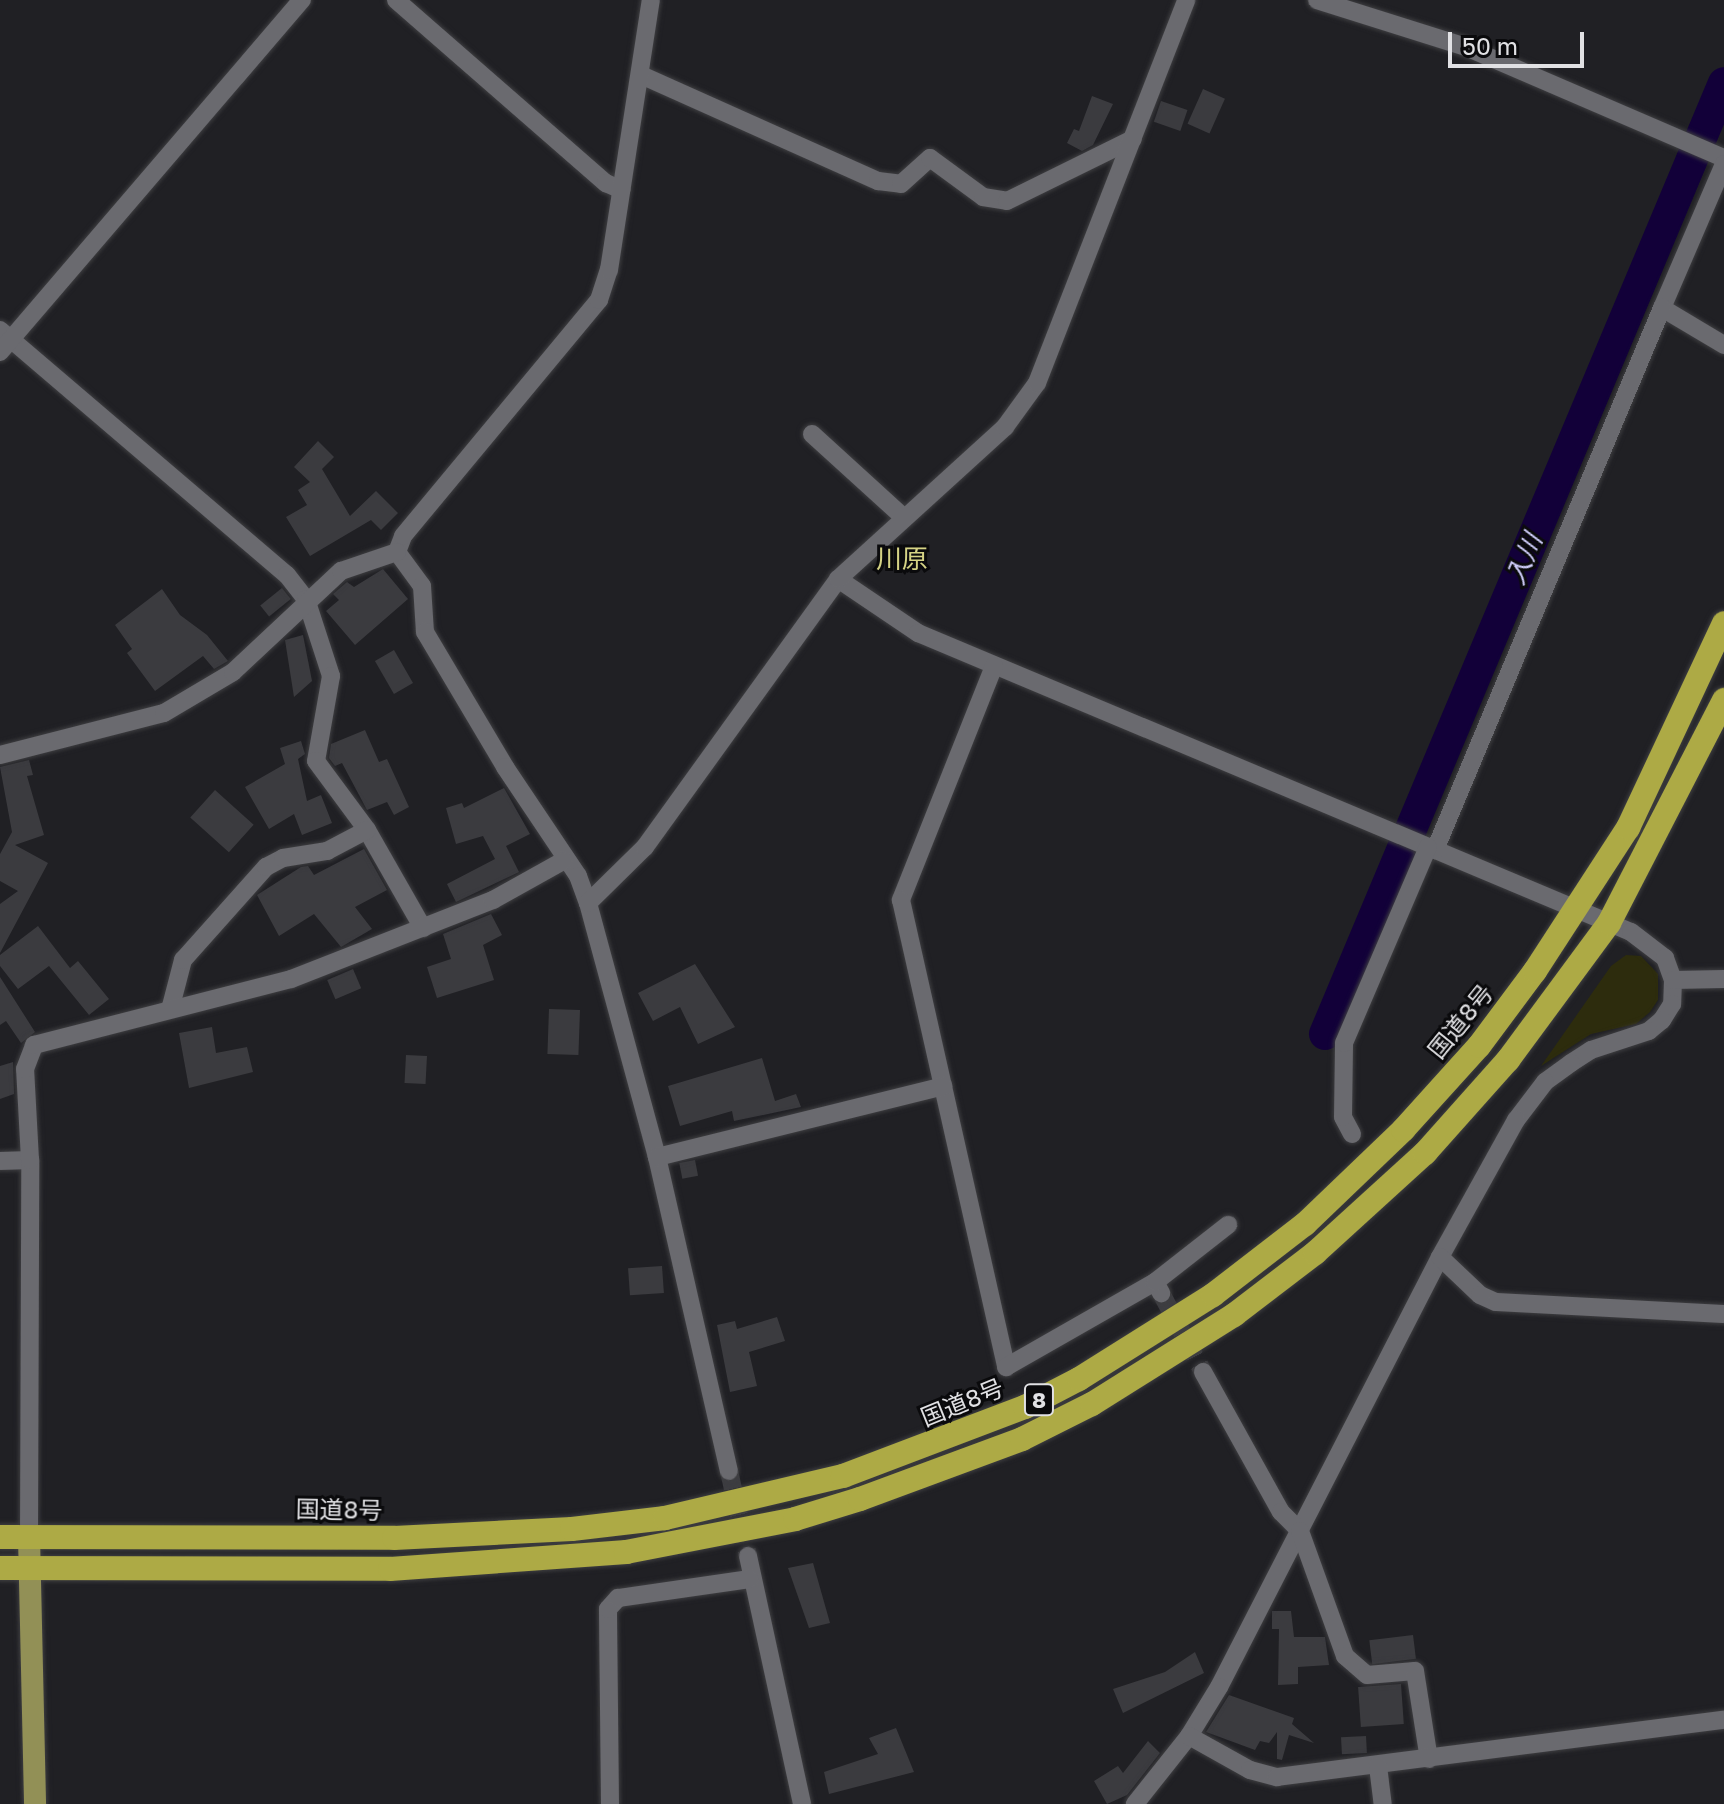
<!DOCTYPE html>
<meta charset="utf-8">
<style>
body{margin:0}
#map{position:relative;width:1724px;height:1804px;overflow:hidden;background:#202024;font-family:"Golos Text","Noto Sans JP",sans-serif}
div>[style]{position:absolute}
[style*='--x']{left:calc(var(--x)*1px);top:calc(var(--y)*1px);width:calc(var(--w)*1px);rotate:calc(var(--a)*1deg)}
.green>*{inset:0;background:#2d2c0d}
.river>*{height:32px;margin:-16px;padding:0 16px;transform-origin:16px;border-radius:16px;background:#120039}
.building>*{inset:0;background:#3b3b3f;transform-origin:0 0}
.minor-tunnel>*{height:18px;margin-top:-9px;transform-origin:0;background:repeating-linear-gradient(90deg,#3d3d41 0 18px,transparent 0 27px)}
.roads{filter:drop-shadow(0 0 2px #3e3e41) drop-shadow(0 0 2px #3e3e41)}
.minor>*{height:18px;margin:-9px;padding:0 9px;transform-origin:9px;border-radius:9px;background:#6a6a6f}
.major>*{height:22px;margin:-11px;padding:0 11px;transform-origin:11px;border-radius:11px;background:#929056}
.highway>*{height:24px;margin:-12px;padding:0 12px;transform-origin:12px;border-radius:12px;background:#adaa45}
span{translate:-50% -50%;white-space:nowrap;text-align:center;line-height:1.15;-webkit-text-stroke:6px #0a0a0c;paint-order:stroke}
.shield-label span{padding:2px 6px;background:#0a0a0c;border:2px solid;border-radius:6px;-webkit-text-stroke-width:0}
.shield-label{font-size:22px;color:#e1e1e4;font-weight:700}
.street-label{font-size:24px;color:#e1e1e4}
.neighbourhood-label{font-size:26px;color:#d5d385}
.water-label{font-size:26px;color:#cfcdfa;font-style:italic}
.scale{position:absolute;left:1448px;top:32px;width:136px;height:36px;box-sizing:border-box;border:4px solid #e1e1e4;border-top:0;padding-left:10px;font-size:24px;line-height:28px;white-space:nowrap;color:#e1e1e4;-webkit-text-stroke:6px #0a0a0c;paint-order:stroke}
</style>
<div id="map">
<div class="green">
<div style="clip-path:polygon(1626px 955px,1641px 956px,1658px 974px,1658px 1000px,1650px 1012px,1636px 1024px,1591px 1034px,1541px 1066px,1611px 966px)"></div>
</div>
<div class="river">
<div style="--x:1325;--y:1034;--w:1031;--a:-67.24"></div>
</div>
<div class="building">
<div style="left:1203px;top:89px;width:24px;height:38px;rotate:24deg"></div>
<div style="clip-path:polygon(1092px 96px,1113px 104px,1093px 145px,1082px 151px,1067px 143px,1074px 129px,1079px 131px)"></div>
<div style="left:1161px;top:101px;width:28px;height:22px;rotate:19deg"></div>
<div style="clip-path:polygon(318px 441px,334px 457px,322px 469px,350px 516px,376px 491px,398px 513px,381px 530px,371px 520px,310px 556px,286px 517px,307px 505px,298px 490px,310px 482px,294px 467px)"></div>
<div style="clip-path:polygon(383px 569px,408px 599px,355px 645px,326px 611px,339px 600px,333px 594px,347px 582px,354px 587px)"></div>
<div style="left:282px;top:588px;width:14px;height:28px;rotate:51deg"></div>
<div style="clip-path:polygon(162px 589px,180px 615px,207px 635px,228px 661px,214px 669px,203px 656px,155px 691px,127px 653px,132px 649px,115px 625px)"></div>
<div style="clip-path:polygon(303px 635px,312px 681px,294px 697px,285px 640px)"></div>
<div style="left:394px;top:650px;width:38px;height:22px;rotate:60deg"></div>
<div style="clip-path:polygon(365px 730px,379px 762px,387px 759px,409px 807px,394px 815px,387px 802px,367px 810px,342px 763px,335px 766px,329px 758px,331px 744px)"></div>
<div style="clip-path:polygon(301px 741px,305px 754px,298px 759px,307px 801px,321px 795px,332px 823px,302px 835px,294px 814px,269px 829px,245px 787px,285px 764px,280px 748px)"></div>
<div style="clip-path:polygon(29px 760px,33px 775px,27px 776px,44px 835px,15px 845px,48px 863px,0 953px,0 904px,18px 891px,0 881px,0 854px,12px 832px,0 767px)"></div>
<div style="clip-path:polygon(504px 788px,530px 834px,506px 846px,519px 872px,456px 902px,447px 884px,495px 859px,483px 836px,456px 844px,446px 808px,462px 803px,464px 808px)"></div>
<div style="left:215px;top:790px;width:52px;height:37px;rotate:42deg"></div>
<div style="clip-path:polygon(364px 849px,387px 890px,355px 907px,372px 929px,341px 947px,314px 914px,279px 936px,257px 895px,301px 867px,308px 866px,314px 875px)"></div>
<div style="clip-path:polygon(491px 914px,502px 935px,483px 945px,494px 980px,437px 998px,427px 967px,451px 959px,443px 934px)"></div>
<div style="clip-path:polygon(38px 926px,70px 968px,78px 961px,109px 999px,89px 1015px,49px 966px,18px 989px,0 966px,0 955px)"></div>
<div style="clip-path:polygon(695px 964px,735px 1027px,698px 1044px,680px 1007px,653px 1021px,638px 993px)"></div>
<div style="left:353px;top:969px;width:21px;height:28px;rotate:67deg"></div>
<div style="clip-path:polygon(0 977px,35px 1032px,21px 1043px,6px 1021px,0 1025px)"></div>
<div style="left:549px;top:1009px;width:31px;height:45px;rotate:2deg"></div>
<div style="clip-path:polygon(212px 1027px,216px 1053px,247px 1047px,253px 1072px,189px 1088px,179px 1033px)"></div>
<div style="left:406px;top:1055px;width:21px;height:28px;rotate:3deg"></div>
<div style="clip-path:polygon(762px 1058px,775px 1101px,796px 1094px,801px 1107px,734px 1121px,732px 1111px,680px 1126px,668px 1086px)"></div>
<div style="clip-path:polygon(13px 1062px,14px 1094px,0 1099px,0 1066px)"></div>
<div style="left:695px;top:1160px;width:16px;height:16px;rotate:79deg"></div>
<div style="left:662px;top:1266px;width:27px;height:34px;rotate:86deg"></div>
<div style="clip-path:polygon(777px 1317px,785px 1341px,749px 1352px,757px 1386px,730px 1392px,717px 1325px,735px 1321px,737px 1329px)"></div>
<div style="clip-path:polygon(813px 1563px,830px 1623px,809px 1628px,788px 1568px)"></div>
<div style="clip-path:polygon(1272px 1611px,1291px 1611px,1294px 1637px,1325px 1637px,1329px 1665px,1298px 1667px,1298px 1684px,1278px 1685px,1279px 1629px,1272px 1629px)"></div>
<div style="left:1413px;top:1635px;width:24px;height:44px;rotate:83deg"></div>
<div style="clip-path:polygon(1195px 1652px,1204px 1673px,1123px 1713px,1113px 1689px,1165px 1672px)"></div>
<div style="left:1401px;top:1684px;width:40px;height:43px;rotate:86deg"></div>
<div style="clip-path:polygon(1229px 1695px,1294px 1718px,1292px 1724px,1314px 1743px,1289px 1735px,1282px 1760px,1277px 1759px,1277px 1732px,1269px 1743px,1260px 1741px,1255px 1750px,1206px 1732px)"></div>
<div style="clip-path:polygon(896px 1728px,914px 1772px,829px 1794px,824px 1772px,878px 1754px,869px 1738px)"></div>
<div style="left:1366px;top:1736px;width:17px;height:25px;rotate:87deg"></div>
<div style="clip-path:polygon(1148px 1741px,1160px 1753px,1127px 1795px,1107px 1804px,1094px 1781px,1118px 1766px,1123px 1773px)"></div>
</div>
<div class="minor-tunnel">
<div style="--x:1161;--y:1293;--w:89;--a:62"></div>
<div style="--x:729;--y:1471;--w:87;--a:77.4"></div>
</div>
<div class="roads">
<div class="minor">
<div style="--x:396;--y:0;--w:279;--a:41.1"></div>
<div style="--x:606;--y:183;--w:17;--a:24"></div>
<div style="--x:1317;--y:0;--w:156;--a:17.5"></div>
<div style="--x:1466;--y:47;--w:281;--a:23.3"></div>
<div style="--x:641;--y:75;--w:260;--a:24.1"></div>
<div style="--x:878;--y:181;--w:23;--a:7"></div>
<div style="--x:901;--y:184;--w:39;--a:-42"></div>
<div style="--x:930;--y:158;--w:66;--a:36.3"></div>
<div style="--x:983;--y:197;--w:24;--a:9"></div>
<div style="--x:1007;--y:201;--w:140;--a:-26.2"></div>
<div style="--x:1724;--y:164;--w:157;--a:113.3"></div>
<div style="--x:1662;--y:308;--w:72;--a:30.8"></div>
<div style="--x:0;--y:330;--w:377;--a:40.5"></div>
<div style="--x:287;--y:575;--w:31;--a:52"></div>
<div style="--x:306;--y:599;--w:81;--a:72"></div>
<div style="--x:331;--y:676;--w:86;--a:100"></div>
<div style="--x:316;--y:761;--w:86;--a:53.5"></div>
<div style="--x:367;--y:830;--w:113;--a:60.3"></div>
<div style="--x:0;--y:352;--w:464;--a:-49.4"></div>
<div style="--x:812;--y:434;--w:122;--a:42.3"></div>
<div style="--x:397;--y:552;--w:42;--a:53.7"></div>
<div style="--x:422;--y:586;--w:46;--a:86.3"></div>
<div style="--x:425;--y:632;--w:157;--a:59.3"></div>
<div style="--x:505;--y:767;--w:131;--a:56.2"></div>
<div style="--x:578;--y:876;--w:29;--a:70"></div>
<div style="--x:588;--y:903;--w:263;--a:74.8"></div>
<div style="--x:657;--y:1157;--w:322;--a:77.1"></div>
<div style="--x:397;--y:552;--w:17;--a:-69"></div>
<div style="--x:403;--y:536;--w:307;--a:-50.3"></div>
<div style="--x:599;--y:300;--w:32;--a:-72"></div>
<div style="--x:609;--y:270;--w:273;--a:-81.2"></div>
<div style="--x:838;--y:579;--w:97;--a:34"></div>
<div style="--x:918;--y:633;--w:773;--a:22.75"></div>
<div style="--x:1631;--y:932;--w:43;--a:37.4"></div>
<div style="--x:1665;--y:958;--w:23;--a:70"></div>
<div style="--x:1673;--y:980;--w:24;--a:92"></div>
<div style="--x:1672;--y:1004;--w:19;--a:122"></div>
<div style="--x:1662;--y:1020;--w:17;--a:140"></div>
<div style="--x:1649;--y:1031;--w:61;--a:161.9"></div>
<div style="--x:1591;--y:1050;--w:24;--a:147"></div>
<div style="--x:1571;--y:1063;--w:32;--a:144"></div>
<div style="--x:1545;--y:1082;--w:48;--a:127.3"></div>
<div style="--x:1516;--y:1120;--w:157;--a:119"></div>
<div style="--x:1440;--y:1257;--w:483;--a:117.2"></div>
<div style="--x:1219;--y:1687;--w:57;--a:121.5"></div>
<div style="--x:1189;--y:1736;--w:87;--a:128.5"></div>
<div style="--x:994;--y:666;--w:252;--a:111.7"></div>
<div style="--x:901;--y:900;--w:479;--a:77.3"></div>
<div style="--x:1006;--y:1367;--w:172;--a:-29.7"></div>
<div style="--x:1155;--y:1282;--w:13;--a:61"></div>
<div style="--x:0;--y:755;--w:169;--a:-14.4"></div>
<div style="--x:164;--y:713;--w:80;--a:-30.7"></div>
<div style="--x:233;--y:672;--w:148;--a:-43.1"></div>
<div style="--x:341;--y:571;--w:59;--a:-18.7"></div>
<div style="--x:1435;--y:850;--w:588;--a:-67.28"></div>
<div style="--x:588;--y:903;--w:80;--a:-44.5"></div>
<div style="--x:645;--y:847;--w:330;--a:-54.2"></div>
<div style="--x:838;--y:579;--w:226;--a:-42.3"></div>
<div style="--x:1005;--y:427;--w:54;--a:-54"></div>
<div style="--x:1037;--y:383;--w:411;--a:-68.7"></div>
<div style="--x:1673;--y:980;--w:51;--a:-1.1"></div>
<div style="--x:171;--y:1006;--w:48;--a:-75.4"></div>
<div style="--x:183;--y:960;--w:125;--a:-48.3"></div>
<div style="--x:266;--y:867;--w:19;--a:-28"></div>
<div style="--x:283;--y:858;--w:45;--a:-9"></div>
<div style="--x:327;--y:851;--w:45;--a:-27.7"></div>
<div style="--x:1352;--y:1134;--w:19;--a:-118"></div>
<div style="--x:1343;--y:1117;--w:74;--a:-89.2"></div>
<div style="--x:1344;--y:1043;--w:213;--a:-66.8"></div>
<div style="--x:657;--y:1157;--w:295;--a:-13.9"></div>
<div style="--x:0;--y:1161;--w:30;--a:-2"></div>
<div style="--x:1440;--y:1257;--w:55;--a:43.5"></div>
<div style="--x:1480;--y:1295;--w:17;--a:24"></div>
<div style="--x:1496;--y:1302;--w:228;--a:3"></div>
<div style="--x:1155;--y:1282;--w:93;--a:-38"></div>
<div style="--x:1203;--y:1372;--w:160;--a:60.9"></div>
<div style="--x:1281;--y:1512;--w:27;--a:45"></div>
<div style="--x:1300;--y:1531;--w:133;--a:70.2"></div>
<div style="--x:1345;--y:1656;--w:29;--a:41"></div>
<div style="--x:1367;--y:1675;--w:48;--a:-4.8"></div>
<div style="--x:1415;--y:1671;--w:89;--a:81"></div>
<div style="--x:29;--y:1537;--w:377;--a:-89.8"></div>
<div style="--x:30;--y:1160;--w:91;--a:-93.1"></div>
<div style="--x:25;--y:1069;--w:26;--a:-69"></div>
<div style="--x:34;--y:1045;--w:265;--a:-14.4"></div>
<div style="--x:291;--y:979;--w:217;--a:-21.4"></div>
<div style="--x:493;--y:900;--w:80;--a:-29.1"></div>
<div style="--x:748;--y:1556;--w:254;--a:77.7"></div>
<div style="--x:1189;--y:1736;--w:70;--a:29.1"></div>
<div style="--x:1250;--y:1770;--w:28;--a:15"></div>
<div style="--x:1277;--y:1777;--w:451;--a:-7.3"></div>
<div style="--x:1378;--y:1766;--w:38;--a:83"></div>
<div style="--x:610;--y:1804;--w:195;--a:-90.6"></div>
<div style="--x:608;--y:1609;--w:15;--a:-48"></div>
<div style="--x:618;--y:1598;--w:133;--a:-8.2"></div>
</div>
<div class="major">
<div style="--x:29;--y:1537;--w:267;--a:88.7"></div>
</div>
<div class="highway">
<div style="--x:0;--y:1537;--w:394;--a:0.1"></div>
<div style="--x:394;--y:1538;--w:178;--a:-2.9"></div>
<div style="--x:572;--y:1529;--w:94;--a:-6.7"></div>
<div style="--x:665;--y:1518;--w:183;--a:-13.3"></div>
<div style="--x:843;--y:1476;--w:195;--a:-20.8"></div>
<div style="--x:1025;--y:1407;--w:61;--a:-27.4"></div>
<div style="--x:1079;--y:1379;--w:158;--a:-32.1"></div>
<div style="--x:1213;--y:1295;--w:116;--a:-37.7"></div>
<div style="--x:1305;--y:1224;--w:136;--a:-43.8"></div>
<div style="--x:1403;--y:1130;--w:113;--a:-47.9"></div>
<div style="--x:1479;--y:1046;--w:94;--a:-53.3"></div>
<div style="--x:1535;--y:971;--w:171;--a:-57"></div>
<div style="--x:1628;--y:828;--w:226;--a:-64.9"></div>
<div style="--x:0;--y:1568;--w:390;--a:0.1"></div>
<div style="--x:390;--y:1569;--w:237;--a:-4.1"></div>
<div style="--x:626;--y:1552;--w:172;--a:-11"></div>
<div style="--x:795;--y:1519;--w:68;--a:-17.1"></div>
<div style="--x:860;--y:1499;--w:173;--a:-20.3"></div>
<div style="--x:1022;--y:1439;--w:78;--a:-26.6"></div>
<div style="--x:1092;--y:1404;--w:168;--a:-32.1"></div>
<div style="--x:1234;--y:1315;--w:102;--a:-37.4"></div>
<div style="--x:1315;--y:1253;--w:149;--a:-42.3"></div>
<div style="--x:1425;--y:1153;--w:125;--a:-48.3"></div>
<div style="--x:1508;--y:1060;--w:170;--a:-53.6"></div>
<div style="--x:1609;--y:923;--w:251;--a:-62.7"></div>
</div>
</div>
<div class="shield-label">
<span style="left:1039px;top:1400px">8</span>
</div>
<div class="street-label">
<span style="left:1460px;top:1021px;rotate:-51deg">国道8号</span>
<span style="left:962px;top:1402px;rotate:-22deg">国道8号</span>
<span style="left:339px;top:1509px;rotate:1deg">国道8号</span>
</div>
<div class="neighbourhood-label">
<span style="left:902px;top:559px">川原</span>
</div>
<div class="water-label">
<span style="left:1524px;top:559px;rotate:-67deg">入川</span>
</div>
<div class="scale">50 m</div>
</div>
